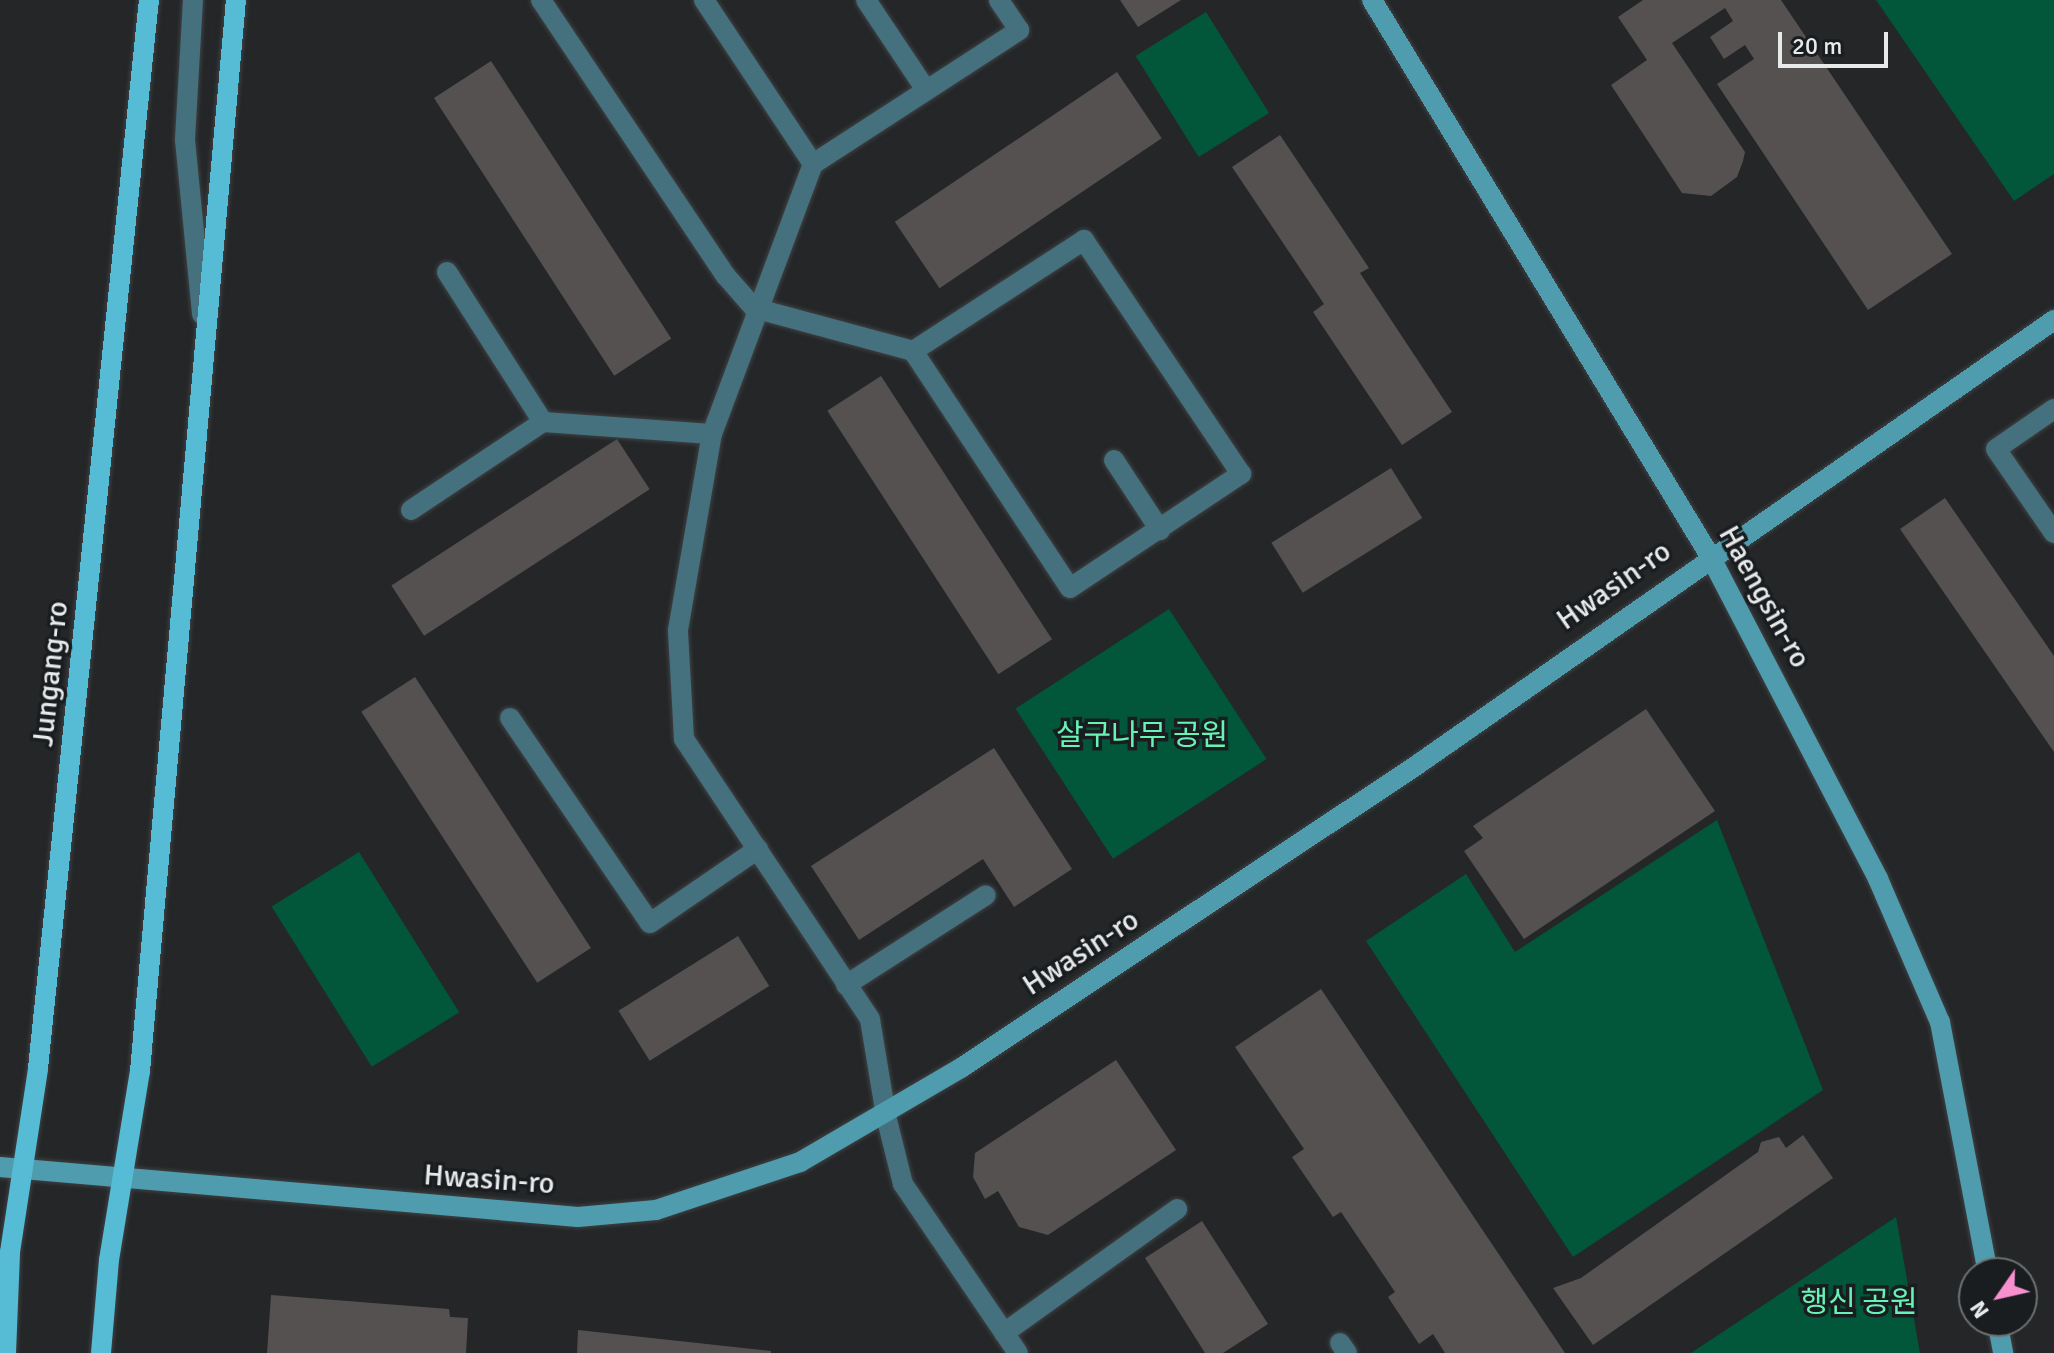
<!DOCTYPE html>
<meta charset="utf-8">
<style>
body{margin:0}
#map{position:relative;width:2054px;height:1353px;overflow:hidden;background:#242628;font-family:Signika,"Noto Sans KR",sans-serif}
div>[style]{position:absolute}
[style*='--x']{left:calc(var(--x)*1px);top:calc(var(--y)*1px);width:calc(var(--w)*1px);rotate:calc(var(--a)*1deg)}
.green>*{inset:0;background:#02573a;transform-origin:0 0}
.building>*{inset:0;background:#555151;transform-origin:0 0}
.roads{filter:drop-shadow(0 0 2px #3f4143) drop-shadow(0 0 2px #3f4143)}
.lane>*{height:20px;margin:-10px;padding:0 10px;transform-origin:10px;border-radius:10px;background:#44717d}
.street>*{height:20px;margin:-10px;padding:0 10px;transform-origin:10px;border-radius:10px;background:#44717d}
.secondary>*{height:20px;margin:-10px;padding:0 10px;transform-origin:10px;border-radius:10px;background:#4f9caf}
.primary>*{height:20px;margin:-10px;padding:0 10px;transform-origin:10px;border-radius:10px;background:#56bcd6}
span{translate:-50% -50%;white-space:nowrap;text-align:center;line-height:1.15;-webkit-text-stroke:7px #1a1d1f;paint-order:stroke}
.street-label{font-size:30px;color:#e7e9ea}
.park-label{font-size:30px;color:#67f2b6}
.north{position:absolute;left:1958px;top:1257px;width:80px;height:80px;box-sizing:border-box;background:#1a1d1f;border:2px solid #6c6f70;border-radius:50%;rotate:236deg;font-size:22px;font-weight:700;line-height:32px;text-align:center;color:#e7e9ea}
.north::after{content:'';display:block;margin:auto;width:28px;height:36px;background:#f690cf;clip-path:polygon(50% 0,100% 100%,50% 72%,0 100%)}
.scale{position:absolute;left:1778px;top:32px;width:110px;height:36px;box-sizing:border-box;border:4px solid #e7e9ea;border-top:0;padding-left:10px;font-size:24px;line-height:28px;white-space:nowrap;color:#e7e9ea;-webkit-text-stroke:6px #1a1d1f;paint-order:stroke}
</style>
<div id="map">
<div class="green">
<div style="clip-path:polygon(1876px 0,2054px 0,2054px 174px,2014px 201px)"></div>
<div style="left:1206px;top:12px;width:119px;height:83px;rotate:58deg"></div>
<div style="left:1169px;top:609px;width:179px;height:183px;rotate:57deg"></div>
<div style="clip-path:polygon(1717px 820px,1823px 1090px,1573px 1257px,1366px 941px,1466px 874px,1515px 952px)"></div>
<div style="left:359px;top:852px;width:189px;height:103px;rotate:58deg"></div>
<div style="clip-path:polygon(1896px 1217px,1920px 1353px,1691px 1353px)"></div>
</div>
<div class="building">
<div style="clip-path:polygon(1120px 0,1181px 0,1138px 27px)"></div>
<div style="clip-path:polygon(1643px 0,1781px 0,1952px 254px,1868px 310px,1717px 84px,1754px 59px,1745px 45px,1724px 59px,1710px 37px,1733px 21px,1725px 8px,1672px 43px,1745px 152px,1743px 161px,1737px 177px,1711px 196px,1682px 193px,1611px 85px,1647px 60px,1618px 17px)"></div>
<div style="left:491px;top:61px;width:331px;height:68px;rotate:57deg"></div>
<div style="left:1117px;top:72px;width:80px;height:268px;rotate:56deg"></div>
<div style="clip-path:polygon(1280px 135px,1369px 268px,1360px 273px,1452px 412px,1402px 445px,1313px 312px,1324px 304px,1232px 167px)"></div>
<div style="left:881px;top:376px;width:314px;height:64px;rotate:57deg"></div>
<div style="left:617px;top:439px;width:60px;height:269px;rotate:57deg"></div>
<div style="left:1391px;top:468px;width:59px;height:141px;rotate:58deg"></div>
<div style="clip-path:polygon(1945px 498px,2054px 656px,2054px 752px,1900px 529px)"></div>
<div style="left:415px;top:677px;width:323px;height:64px;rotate:57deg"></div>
<div style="clip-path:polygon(1646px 709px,1715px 811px,1524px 939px,1464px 851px,1483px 838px,1473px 826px)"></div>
<div style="clip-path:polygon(994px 748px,1072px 869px,1014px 907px,983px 859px,859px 940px,811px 866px)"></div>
<div style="left:738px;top:936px;width:59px;height:141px;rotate:58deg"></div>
<div style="clip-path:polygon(1321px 989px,1565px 1353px,1445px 1353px,1433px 1334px,1419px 1344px,1388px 1297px,1395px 1292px,1341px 1212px,1333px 1217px,1292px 1157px,1304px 1149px,1235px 1047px)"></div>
<div style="clip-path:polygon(1116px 1060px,1176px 1150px,1048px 1235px,1019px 1227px,998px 1191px,985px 1199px,973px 1177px,975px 1153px)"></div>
<div style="clip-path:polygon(1803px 1135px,1833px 1178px,1593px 1345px,1553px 1288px,1581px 1278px,1758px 1152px,1761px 1142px,1779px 1137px,1786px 1148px)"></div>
<div style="clip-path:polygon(1202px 1221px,1268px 1324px,1223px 1353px,1205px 1353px,1145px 1258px)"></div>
<div style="clip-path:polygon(271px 1295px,449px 1309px,450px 1317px,468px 1318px,466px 1353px,267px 1353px)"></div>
<div style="clip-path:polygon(578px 1330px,771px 1351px,771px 1353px,577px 1353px)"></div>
</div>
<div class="roads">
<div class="lane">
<div style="--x:193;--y:0;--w:140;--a:93.3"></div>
<div style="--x:185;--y:140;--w:175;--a:84.4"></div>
<div style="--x:541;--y:0;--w:332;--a:56.2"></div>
<div style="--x:726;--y:276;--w:43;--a:48.8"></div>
<div style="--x:754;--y:308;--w:165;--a:15.1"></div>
<div style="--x:913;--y:351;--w:284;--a:56.5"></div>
<div style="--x:1070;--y:588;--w:206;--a:-33.7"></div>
<div style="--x:1241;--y:474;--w:282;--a:-123.9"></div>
<div style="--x:1084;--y:240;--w:204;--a:147"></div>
<div style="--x:704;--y:0;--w:197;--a:56.4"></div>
<div style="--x:866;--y:0;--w:108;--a:56.3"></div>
<div style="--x:447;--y:272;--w:178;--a:57.4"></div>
<div style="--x:2054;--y:409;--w:70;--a:145.4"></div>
<div style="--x:1996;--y:449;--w:102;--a:55.4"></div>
<div style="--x:1114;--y:460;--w:84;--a:56.7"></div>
<div style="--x:411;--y:510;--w:159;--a:-33.7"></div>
<div style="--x:543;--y:422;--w:169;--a:4.1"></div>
<div style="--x:510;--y:718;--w:248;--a:55.7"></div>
<div style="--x:650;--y:923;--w:131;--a:-34.4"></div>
<div style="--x:846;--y:985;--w:166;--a:-32.7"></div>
<div style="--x:886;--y:1116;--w:98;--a:-99.4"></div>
<div style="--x:870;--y:1019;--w:336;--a:-123.6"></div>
<div style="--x:684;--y:739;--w:109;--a:-93.2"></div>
<div style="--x:678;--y:630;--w:199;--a:-80.2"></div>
<div style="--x:712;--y:434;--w:288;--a:-69.5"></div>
<div style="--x:813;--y:164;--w:246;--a:-33"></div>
<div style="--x:1019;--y:30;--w:36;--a:-124"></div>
<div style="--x:1004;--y:1333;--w:213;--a:-35.6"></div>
<div style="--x:1340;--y:1343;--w:12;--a:55"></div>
</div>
<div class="street">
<div style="--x:886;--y:1116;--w:70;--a:76"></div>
<div style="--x:903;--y:1184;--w:204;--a:55.8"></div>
</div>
<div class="secondary">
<div style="--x:1372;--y:0;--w:651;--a:58.7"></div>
<div style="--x:1710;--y:556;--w:364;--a:62.5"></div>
<div style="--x:1878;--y:879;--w:156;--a:66.6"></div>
<div style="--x:1940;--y:1022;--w:256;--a:79.2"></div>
<div style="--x:0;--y:1167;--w:580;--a:4.94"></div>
<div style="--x:578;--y:1217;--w:78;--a:-5.1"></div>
<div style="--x:656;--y:1210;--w:152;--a:-18.4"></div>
<div style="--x:800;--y:1162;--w:186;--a:-30.3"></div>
<div style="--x:961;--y:1068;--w:544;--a:-33.6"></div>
<div style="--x:1414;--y:767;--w:781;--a:-34.93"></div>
<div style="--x:1997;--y:1321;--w:33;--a:79"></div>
</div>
<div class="primary">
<div style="--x:6;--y:1353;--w:101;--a:-87.7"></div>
<div style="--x:10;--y:1252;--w:186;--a:-81.3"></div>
<div style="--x:38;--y:1068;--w:1074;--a:-84.07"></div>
<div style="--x:101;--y:1353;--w:93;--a:-85.1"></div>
<div style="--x:109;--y:1260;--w:192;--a:-80.7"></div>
<div style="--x:140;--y:1071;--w:1075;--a:-84.88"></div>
</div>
</div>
<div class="street-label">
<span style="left:1614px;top:586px;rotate:-35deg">Hwasin-ro</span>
<span style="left:1764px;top:597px;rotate:61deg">Haengsin-ro</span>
<span style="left:51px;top:674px;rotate:-84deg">Jungang-ro</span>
<span style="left:1081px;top:953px;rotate:-33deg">Hwasin-ro</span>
<span style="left:489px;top:1180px;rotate:4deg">Hwasin-ro</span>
</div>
<div class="park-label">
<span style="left:1142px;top:736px">살구나무 공원</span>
<span style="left:1859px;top:1303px">행신 공원</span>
</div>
<div class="north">N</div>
<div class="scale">20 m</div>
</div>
